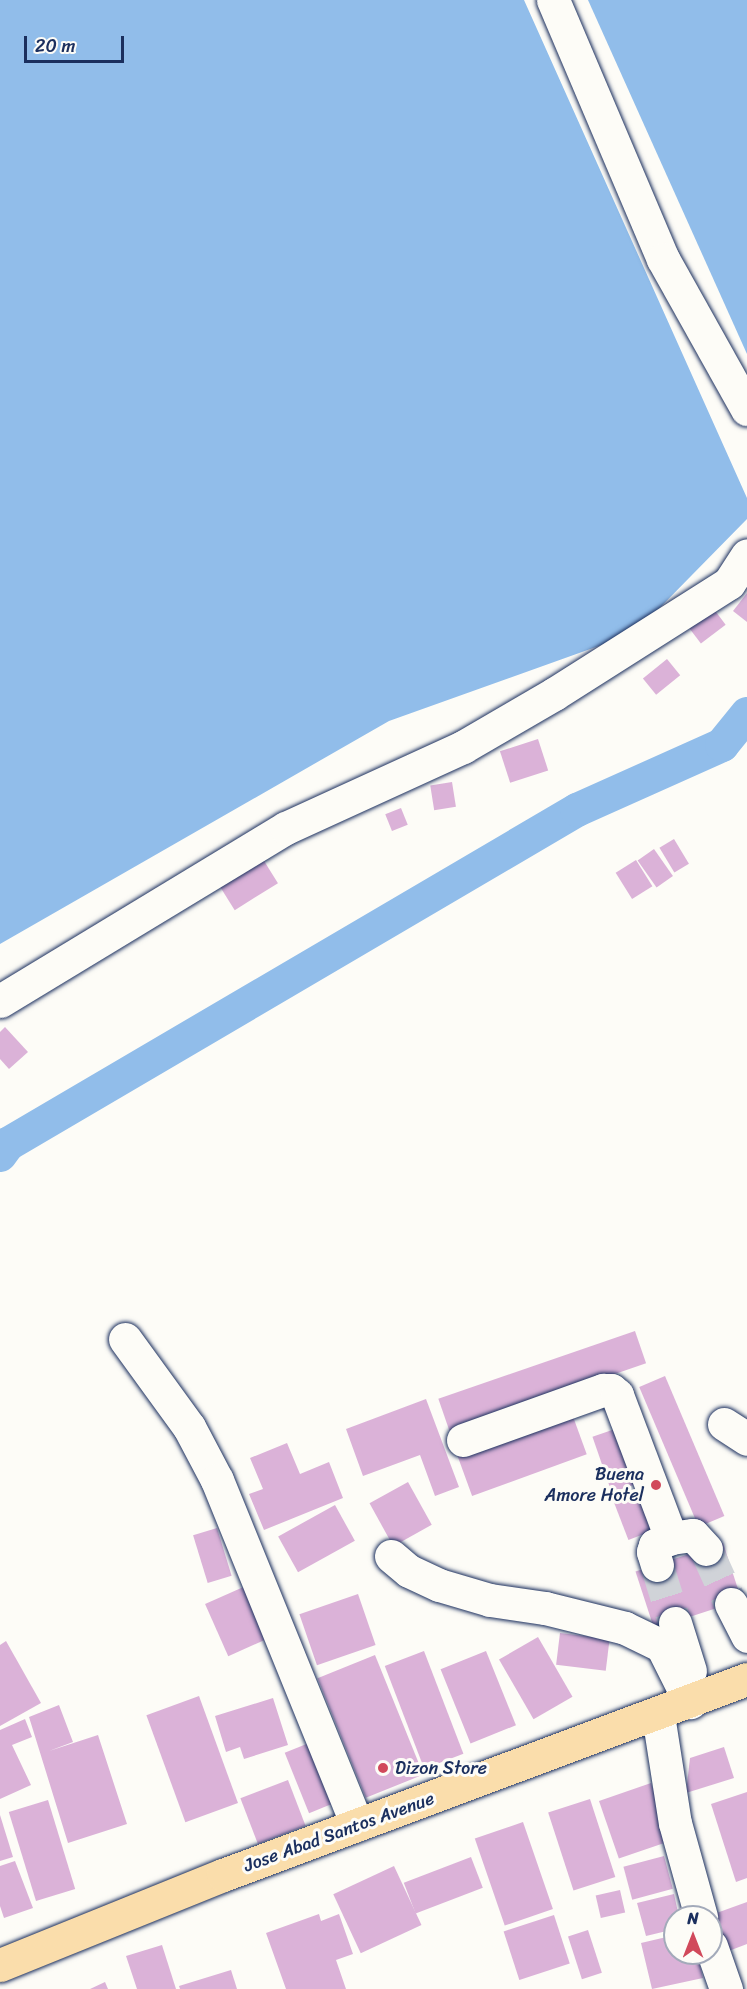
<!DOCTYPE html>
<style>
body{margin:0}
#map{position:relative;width:747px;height:1989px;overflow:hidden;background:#fdfcf7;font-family:Sriracha,sans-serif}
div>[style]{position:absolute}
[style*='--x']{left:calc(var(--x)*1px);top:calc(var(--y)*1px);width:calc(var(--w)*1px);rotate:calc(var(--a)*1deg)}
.water>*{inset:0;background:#91bdea}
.canal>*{height:34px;margin:-17px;padding:0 17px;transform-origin:17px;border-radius:17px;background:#91bdea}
.building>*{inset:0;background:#dbb2d8;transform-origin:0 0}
.minor-tunnel>*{height:33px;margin-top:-16.5px;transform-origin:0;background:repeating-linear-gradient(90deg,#d0d3d8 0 33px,transparent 0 49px)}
.roads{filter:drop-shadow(0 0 2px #1b2f5e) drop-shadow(0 0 2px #1b2f5e)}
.minor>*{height:33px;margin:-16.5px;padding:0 16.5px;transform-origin:16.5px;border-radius:16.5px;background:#fdfcf7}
.highway>*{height:33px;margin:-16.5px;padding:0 16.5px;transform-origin:16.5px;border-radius:16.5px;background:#faddab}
.dots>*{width:16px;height:16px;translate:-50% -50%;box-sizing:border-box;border:3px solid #fdfcf7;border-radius:50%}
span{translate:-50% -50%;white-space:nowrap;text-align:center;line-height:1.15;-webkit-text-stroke:6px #fdfcf7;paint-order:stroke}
.poi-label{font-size:18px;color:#1b2f5e}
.right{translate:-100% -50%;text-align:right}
.left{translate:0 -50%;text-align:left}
.street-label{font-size:18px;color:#1b2f5e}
.north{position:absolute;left:663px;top:1905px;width:60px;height:60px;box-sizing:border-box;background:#fdfcf7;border:2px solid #a3aaba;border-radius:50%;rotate:0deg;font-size:16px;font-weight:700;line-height:24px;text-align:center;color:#1b2f5e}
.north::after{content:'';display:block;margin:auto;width:21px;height:27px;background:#d1495b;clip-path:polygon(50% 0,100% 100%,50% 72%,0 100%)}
.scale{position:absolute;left:24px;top:36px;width:100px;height:27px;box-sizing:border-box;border:3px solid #1b2f5e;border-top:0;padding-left:8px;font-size:18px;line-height:21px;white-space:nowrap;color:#1b2f5e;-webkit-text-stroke:4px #fdfcf7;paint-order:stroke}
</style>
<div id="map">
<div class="water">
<div style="clip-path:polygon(0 0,524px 0,747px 498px,747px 519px,635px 633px,389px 721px,0 944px)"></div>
<div style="clip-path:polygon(588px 0,747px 0,747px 354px)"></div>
</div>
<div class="canal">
<div style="--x:0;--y:1155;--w:14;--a:-54"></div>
<div style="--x:8;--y:1144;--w:660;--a:-30.41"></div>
<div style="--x:577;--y:810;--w:159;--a:-24.1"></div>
<div style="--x:722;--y:745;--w:40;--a:-51"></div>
</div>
<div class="building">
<div style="clip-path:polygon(747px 593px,747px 622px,733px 611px)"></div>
<div style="left:713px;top:608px;width:21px;height:31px;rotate:53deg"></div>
<div style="left:667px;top:659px;width:21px;height:31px;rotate:51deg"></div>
<div style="left:538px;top:739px;width:33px;height:40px;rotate:72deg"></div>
<div style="left:452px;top:782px;width:25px;height:22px;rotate:81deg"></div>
<div style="left:401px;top:808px;width:18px;height:17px;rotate:68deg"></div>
<div style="left:674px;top:839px;width:29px;height:17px;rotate:59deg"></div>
<div style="left:654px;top:849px;width:33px;height:20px;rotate:55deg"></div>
<div style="left:261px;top:856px;width:32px;height:51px;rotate:58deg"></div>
<div style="left:636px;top:860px;width:31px;height:24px;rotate:58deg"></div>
<div style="clip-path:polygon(5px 1027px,28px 1052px,9px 1069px,0 1059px,0 1032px)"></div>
<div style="left:635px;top:1331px;width:34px;height:208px;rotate:71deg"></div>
<div style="left:665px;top:1376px;width:152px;height:28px;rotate:67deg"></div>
<div style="clip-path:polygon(426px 1399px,459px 1487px,435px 1496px,420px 1455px,363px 1476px,346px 1429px)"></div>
<div style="left:571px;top:1411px;width:46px;height:122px;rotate:70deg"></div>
<div style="left:618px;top:1428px;width:59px;height:27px;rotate:71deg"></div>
<div style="clip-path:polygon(287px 1443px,300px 1474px,329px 1462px,343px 1498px,264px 1530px,249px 1494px,263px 1489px,250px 1458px)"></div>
<div style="left:408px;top:1482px;width:49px;height:44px;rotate:61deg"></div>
<div style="left:636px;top:1490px;width:44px;height:25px;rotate:69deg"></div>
<div style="left:335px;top:1505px;width:41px;height:65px;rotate:61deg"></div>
<div style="left:217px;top:1528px;width:50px;height:25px;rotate:73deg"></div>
<div style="left:723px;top:1543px;width:60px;height:92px;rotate:72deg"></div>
<div style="left:248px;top:1585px;width:57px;height:47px;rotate:66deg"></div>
<div style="left:358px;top:1594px;width:54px;height:62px;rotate:71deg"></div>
<div style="left:560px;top:1633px;width:50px;height:32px;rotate:7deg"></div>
<div style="left:538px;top:1637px;width:69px;height:45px;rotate:60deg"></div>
<div style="clip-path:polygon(6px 1641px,41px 1703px,0 1726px,0 1645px)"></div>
<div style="left:424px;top:1651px;width:110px;height:42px;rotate:69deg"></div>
<div style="left:486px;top:1651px;width:80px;height:49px;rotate:68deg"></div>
<div style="left:375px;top:1655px;width:129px;height:62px;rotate:68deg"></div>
<div style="left:199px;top:1696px;width:114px;height:56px;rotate:70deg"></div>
<div style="clip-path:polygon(273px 1698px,288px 1745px,244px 1759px,240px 1747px,226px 1752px,215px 1716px)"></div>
<div style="clip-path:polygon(59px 1705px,73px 1742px,49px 1751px,98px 1735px,127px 1824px,68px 1843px,29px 1717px)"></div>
<div style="clip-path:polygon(25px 1719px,32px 1737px,12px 1745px,31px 1785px,0 1799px,0 1730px)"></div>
<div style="left:319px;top:1739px;width:65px;height:37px;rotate:68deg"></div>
<div style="clip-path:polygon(724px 1747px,734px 1778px,686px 1793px,690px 1758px)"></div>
<div style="left:288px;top:1780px;width:49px;height:51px;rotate:69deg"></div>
<div style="left:651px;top:1783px;width:61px;height:55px;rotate:71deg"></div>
<div style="clip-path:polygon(747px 1792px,747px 1878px,736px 1882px,711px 1804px)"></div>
<div style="left:590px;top:1799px;width:82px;height:44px;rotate:72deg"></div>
<div style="left:48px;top:1800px;width:93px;height:41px;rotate:73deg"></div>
<div style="clip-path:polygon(0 1815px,13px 1857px,0 1861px)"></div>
<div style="left:523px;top:1822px;width:92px;height:51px;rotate:71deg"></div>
<div style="left:664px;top:1856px;width:34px;height:42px;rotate:75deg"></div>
<div style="left:471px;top:1857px;width:33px;height:72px;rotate:69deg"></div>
<div style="clip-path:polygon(15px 1861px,33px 1908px,4px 1918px,0 1906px,0 1866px)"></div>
<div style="left:394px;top:1866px;width:65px;height:67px;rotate:65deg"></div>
<div style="left:620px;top:1890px;width:23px;height:25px;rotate:77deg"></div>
<div style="clip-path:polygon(674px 1894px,679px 1917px,675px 1917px,675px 1929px,646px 1936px,637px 1903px)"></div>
<div style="clip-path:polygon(747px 1902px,747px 1944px,726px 1952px,711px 1915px)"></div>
<div style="clip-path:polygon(319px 1914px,321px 1921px,339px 1914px,353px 1954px,336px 1960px,346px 1989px,286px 1989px,266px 1933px)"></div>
<div style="left:554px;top:1915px;width:51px;height:53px;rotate:72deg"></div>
<div style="left:588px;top:1930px;width:45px;height:21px;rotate:72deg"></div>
<div style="clip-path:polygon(675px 1935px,675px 1953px,697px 1953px,703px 1978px,652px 1989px,641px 1943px)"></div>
<div style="clip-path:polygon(162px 1945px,176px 1989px,137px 1989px,126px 1956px)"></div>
<div style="clip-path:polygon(231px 1970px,237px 1989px,180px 1989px,179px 1986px)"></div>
<div style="clip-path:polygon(105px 1982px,108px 1989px,90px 1989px)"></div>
</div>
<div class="minor-tunnel">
<div style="--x:706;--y:1549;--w:60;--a:65.6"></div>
<div style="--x:657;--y:1565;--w:61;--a:72.8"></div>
</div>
<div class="roads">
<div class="minor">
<div style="--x:553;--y:0;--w:281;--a:67"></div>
<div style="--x:663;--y:259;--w:172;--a:60.8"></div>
<div style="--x:0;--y:1001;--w:334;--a:-31.2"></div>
<div style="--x:286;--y:828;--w:195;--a:-24.6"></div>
<div style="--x:463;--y:747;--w:105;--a:-30.2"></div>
<div style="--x:554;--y:694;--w:207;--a:-32.4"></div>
<div style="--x:729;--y:583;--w:33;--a:-57"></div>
<div style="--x:125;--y:1339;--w:109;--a:54"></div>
<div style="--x:189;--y:1427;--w:60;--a:62.2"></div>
<div style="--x:217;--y:1480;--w:372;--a:67.9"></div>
<div style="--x:724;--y:1424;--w:27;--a:33"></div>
<div style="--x:463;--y:1440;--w:149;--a:-19.7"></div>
<div style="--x:603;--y:1390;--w:8;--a:0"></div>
<div style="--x:611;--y:1390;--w:8;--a:40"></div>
<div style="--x:617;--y:1395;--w:153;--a:69.3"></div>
<div style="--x:391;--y:1556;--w:23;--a:40"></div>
<div style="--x:409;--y:1571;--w:33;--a:25"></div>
<div style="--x:439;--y:1585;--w:53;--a:16.4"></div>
<div style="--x:490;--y:1600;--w:56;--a:8.3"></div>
<div style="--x:545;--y:1608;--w:82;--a:14"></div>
<div style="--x:625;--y:1628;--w:41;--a:25.9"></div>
<div style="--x:662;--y:1646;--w:63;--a:63.4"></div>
<div style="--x:657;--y:1565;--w:14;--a:-107"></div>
<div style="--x:653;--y:1552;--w:7;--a:-74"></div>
<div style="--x:655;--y:1545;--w:17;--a:-24"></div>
<div style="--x:671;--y:1538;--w:22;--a:-8"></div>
<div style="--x:693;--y:1535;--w:19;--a:47"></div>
<div style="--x:731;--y:1604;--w:36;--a:63"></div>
<div style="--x:675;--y:1623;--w:50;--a:72.6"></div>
<div style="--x:658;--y:1715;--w:109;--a:81.1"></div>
<div style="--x:675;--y:1823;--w:98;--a:74.5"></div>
<div style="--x:711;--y:1946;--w:46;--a:70.8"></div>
</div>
<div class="highway">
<div style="--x:0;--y:1965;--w:240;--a:-22"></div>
<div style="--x:223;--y:1875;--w:559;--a:-20.51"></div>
</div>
</div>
<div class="dots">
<div style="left:656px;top:1485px;background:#d1495b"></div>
<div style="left:383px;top:1768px;background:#d1495b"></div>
</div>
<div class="poi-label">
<span class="right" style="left:644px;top:1485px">Buena<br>Amore Hotel</span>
<span class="left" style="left:395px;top:1768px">Dizon Store</span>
</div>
<div class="street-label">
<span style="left:339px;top:1832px;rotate:-20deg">Jose Abad Santos Avenue</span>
</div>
<div class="north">N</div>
<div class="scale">20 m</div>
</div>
